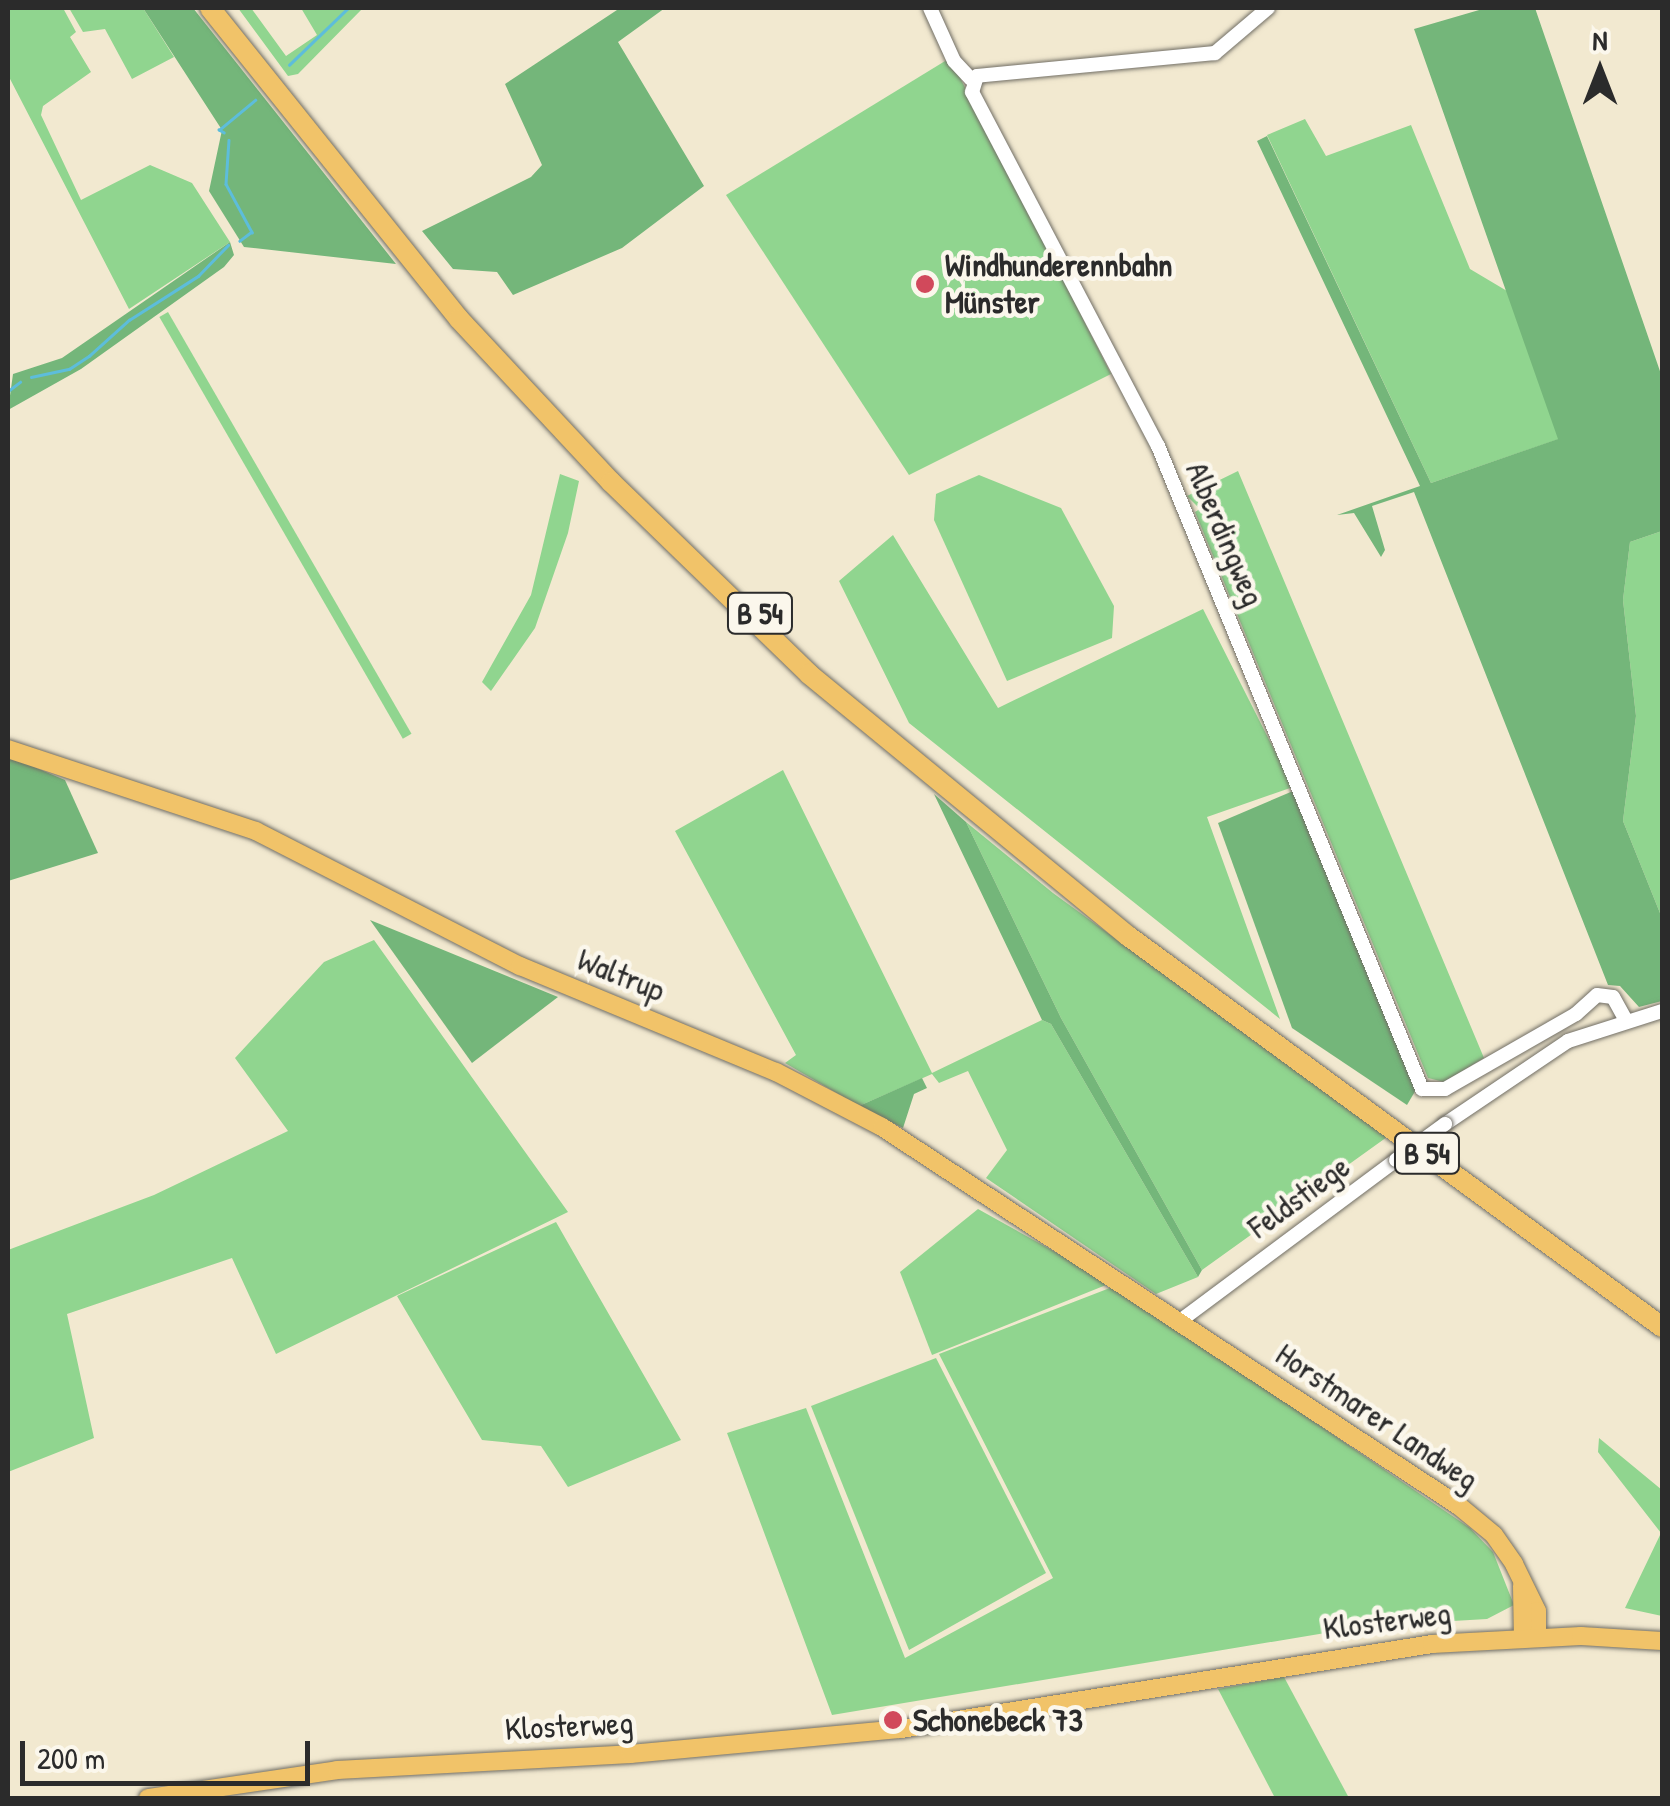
<!DOCTYPE html>
<meta charset="utf-8">
<style>
body{margin:0}
#map{position:relative;width:1670px;height:1806px;overflow:hidden;background:#f2e9d0;font-family:"Patrick Hand",sans-serif}
div>[style]{position:absolute}
[style*='--x']{left:calc(var(--x)*1px);top:calc(var(--y)*1px);width:calc(var(--w)*1px);rotate:calc(var(--a)*1deg)}
.green>*{inset:0;background:#90d58f;transform-origin:0 0}
.forest>*{inset:0;background:#74b67a}
.stream>*{height:2.5px;margin:-1.25px;padding:0 1.25px;transform-origin:1.25px;border-radius:1.25px;background:#5dbddb}
.roads{filter:drop-shadow(0 0 2px #716e65) drop-shadow(0 0 2px #716e65)}
.minor>*{height:14px;margin:-7px;padding:0 7px;transform-origin:7px;border-radius:7px;background:#fff}
.major>*{height:18px;margin:-9px;padding:0 9px;transform-origin:9px;border-radius:9px;background:#f1c369}
.highway>*{height:20px;margin:-10px;padding:0 10px;transform-origin:10px;border-radius:10px;background:#f1c369}
.bridges{filter:drop-shadow(0 0 2px #716e65) drop-shadow(0 0 2px #716e65)}
.minor-bridge>*{height:14px;margin:-7px;padding:0 7px;transform-origin:7px;border-radius:7px;background:#fff}
.dots>*{width:28px;height:28px;translate:-50% -50%;box-sizing:border-box;border:5px solid #fbf7ec;border-radius:50%}
span{translate:-50% -50%;white-space:nowrap;text-align:center;line-height:1.15;-webkit-text-stroke:9px #fbf7ec;paint-order:stroke}
.shield-label span{padding:2px 8px;background:#fbf7ec;border:2px solid;border-radius:8px;-webkit-text-stroke-width:0}
.shield-label{font-size:30px;color:#2b2b2b;font-weight:700}
.poi-label{font-size:32px;color:#2b2b2b;font-weight:700}
.left{translate:0 -50%;text-align:left}
.street-label{font-size:32px;color:#2b2b2b}
.frame{position:absolute;inset:0;border:10px solid #2b2b2b;pointer-events:none}
.north{position:absolute;left:1550px;top:20px;width:100px;height:100px;-webkit-text-stroke:8px #fbf7ec;paint-order:stroke;rotate:0deg;font-size:28px;font-weight:700;line-height:40px;text-align:center;color:#2b2b2b}
.north::after{content:'';display:block;margin:auto;width:35px;height:45px;background:#2b2b2b;clip-path:polygon(50% 0,100% 100%,50% 72%,0 100%)}
.scale{position:absolute;left:20px;top:1741px;width:290px;height:45px;box-sizing:border-box;border:5px solid #2b2b2b;border-top:0;padding-left:12px;font-size:30px;line-height:35px;white-space:nowrap;color:#2b2b2b;-webkit-text-stroke:8px #fbf7ec;paint-order:stroke}
</style>
<div id="map">
<div class="green">
<div style="clip-path:polygon(8px 8px,63px 8px,76px 32px,70px 37px,91px 72px,43px 106px,41px 115px,81px 200px,150px 165px,192px 183px,230px 242px,129px 309px,8px 75px)"></div>
<div style="clip-path:polygon(69px 8px,143px 8px,174px 57px,132px 79px,105px 29px,83px 32px)"></div>
<div style="clip-path:polygon(238px 8px,251px 8px,286px 56px,317px 35px,301px 8px,363px 8px,298px 74px,288px 76px)"></div>
<div style="clip-path:polygon(950px 58px,1111px 374px,909px 475px,726px 195px)"></div>
<div style="clip-path:polygon(1305px 119px,1326px 156px,1411px 125px,1470px 269px,1507px 291px,1559px 439px,1431px 483px,1267px 135px)"></div>
<div style="left:168px;top:312px;width:487px;height:10px;rotate:60deg"></div>
<div style="clip-path:polygon(1238px 471px,1484px 1058px,1444px 1082px,1428px 1078px,1195px 512px,1200px 509px,1187px 496px)"></div>
<div style="clip-path:polygon(560px 474px,579px 481px,568px 533px,535px 628px,491px 691px,482px 682px,531px 595px)"></div>
<div style="clip-path:polygon(979px 475px,1061px 508px,1114px 606px,1112px 638px,1007px 681px,934px 520px,936px 494px)"></div>
<div style="clip-path:polygon(1662px 531px,1662px 918px,1623px 821px,1636px 716px,1623px 600px,1630px 542px)"></div>
<div style="clip-path:polygon(893px 535px,998px 708px,1203px 609px,1293px 787px,1207px 817px,1280px 1019px,909px 723px,839px 581px)"></div>
<div style="clip-path:polygon(783px 770px,932px 1073px,1042px 1020px,1051px 1024px,1198px 1277px,1156px 1294px,986px 1178px,1007px 1150px,968px 1071px,939px 1083px,932px 1074px,859px 1106px,785px 1063px,796px 1055px,675px 831px)"></div>
<div style="clip-path:polygon(966px 822px,1053px 893px,1387px 1137px,1202px 1270px,1061px 1018px)"></div>
<div style="clip-path:polygon(374px 940px,568px 1212px,276px 1354px,232px 1258px,67px 1314px,94px 1438px,8px 1472px,8px 1250px,154px 1195px,288px 1131px,235px 1058px,324px 962px)"></div>
<div style="clip-path:polygon(978px 1209px,1111px 1283px,932px 1355px,900px 1272px)"></div>
<div style="clip-path:polygon(556px 1222px,681px 1440px,568px 1487px,541px 1446px,482px 1440px,397px 1296px)"></div>
<div style="clip-path:polygon(1115px 1286px,1470px 1528px,1493px 1552px,1514px 1605px,1487px 1619px,1367px 1626px,832px 1715px,727px 1433px,806px 1408px,905px 1658px,1053px 1578px,939px 1354px)"></div>
<div style="clip-path:polygon(936px 1358px,1046px 1573px,909px 1650px,811px 1406px)"></div>
<div style="clip-path:polygon(1599px 1438px,1662px 1490px,1662px 1616px,1625px 1608px,1661px 1533px,1598px 1452px)"></div>
<div style="clip-path:polygon(1284px 1677px,1349px 1798px,1275px 1798px,1218px 1689px)"></div>
</div>
<div class="forest">
<div style="clip-path:polygon(143px 8px,193px 8px,396px 264px,244px 247px,209px 191px,222px 130px)"></div>
<div style="clip-path:polygon(620px 8px,665px 8px,618px 42px,704px 186px,622px 248px,513px 295px,497px 272px,453px 269px,422px 231px,531px 177px,542px 165px,505px 84px)"></div>
<div style="clip-path:polygon(1486px 8px,1535px 8px,1662px 377px,1662px 531px,1630px 542px,1623px 600px,1636px 716px,1623px 821px,1662px 918px,1662px 1001px,1639px 1007px,1620px 986px,1608px 985px,1414px 492px,1372px 506px,1385px 550px,1381px 557px,1354px 513px,1337px 515px,1420px 486px,1257px 141px,1267px 136px,1431px 483px,1558px 439px,1414px 29px)"></div>
<div style="clip-path:polygon(230px 242px,234px 255px,224px 267px,81px 369px,8px 410px,13px 374px,62px 358px)"></div>
<div style="clip-path:polygon(8px 756px,65px 780px,98px 853px,8px 881px)"></div>
<div style="clip-path:polygon(1293px 791px,1417px 1088px,1407px 1105px,1292px 1028px,1218px 823px)"></div>
<div style="clip-path:polygon(934px 794px,966px 822px,1061px 1018px,1202px 1270px,1198px 1277px,1051px 1024px,1042px 1020px)"></div>
<div style="clip-path:polygon(370px 920px,558px 997px,472px 1063px)"></div>
<div style="clip-path:polygon(922px 1078px,927px 1088px,914px 1094px,903px 1128px,859px 1106px)"></div>
</div>
<div class="stream">
<div style="--x:289;--y:65;--w:82;--a:-44"></div>
<div style="--x:224;--y:133;--w:6;--a:-149"></div>
<div style="--x:219;--y:130;--w:47;--a:-39.8"></div>
<div style="--x:229;--y:140;--w:44;--a:93.9"></div>
<div style="--x:226;--y:184;--w:55;--a:61.6"></div>
<div style="--x:252;--y:232;--w:15;--a:143"></div>
<div style="--x:31;--y:377;--w:39;--a:-12"></div>
<div style="--x:69;--y:369;--w:24;--a:-33"></div>
<div style="--x:89;--y:356;--w:54;--a:-42"></div>
<div style="--x:129;--y:320;--w:82;--a:-32.5"></div>
<div style="--x:198;--y:276;--w:43;--a:-45.9"></div>
<div style="--x:8;--y:391;--w:15;--a:-37"></div>
</div>
<div class="roads">
<div class="minor">
<div style="--x:930;--y:8;--w:58;--a:65.6"></div>
<div style="--x:954;--y:61;--w:25;--a:47"></div>
<div style="--x:1268;--y:8;--w:70;--a:139.7"></div>
<div style="--x:1215;--y:53;--w:239;--a:174.5"></div>
<div style="--x:977;--y:76;--w:17;--a:107"></div>
<div style="--x:972;--y:92;--w:400;--a:62.3"></div>
<div style="--x:1158;--y:446;--w:695;--a:67.68"></div>
<div style="--x:1422;--y:1089;--w:23;--a:0"></div>
<div style="--x:1445;--y:1089;--w:151;--a:-29.8"></div>
<div style="--x:1576;--y:1014;--w:28;--a:-42"></div>
<div style="--x:1597;--y:995;--w:16;--a:7"></div>
<div style="--x:1613;--y:997;--w:26;--a:61"></div>
<div style="--x:1445;--y:1124;--w:148;--a:-34"></div>
<div style="--x:1568;--y:1041;--w:99;--a:-17.7"></div>
<div style="--x:1180;--y:1321;--w:269;--a:-36.7"></div>
</div>
<div class="major">
<div style="--x:8;--y:749;--w:261;--a:18.3"></div>
<div style="--x:256;--y:831;--w:297;--a:27.1"></div>
<div style="--x:520;--y:966;--w:277;--a:22.5"></div>
<div style="--x:776;--y:1072;--w:119;--a:27.4"></div>
<div style="--x:882;--y:1127;--w:690;--a:33.3"></div>
<div style="--x:1459;--y:1506;--w:45;--a:39.6"></div>
<div style="--x:1494;--y:1535;--w:35;--a:55"></div>
<div style="--x:1514;--y:1564;--w:52;--a:63.9"></div>
<div style="--x:1537;--y:1611;--w:26;--a:90"></div>
<div style="--x:1522;--y:1586;--w:51;--a:88.9"></div>
<div style="--x:148;--y:1798;--w:191;--a:-8.4"></div>
<div style="--x:337;--y:1770;--w:294;--a:-3.1"></div>
<div style="--x:631;--y:1754;--w:271;--a:-5.3"></div>
<div style="--x:901;--y:1729;--w:538;--a:-9.09"></div>
<div style="--x:1432;--y:1644;--w:149;--a:-3.1"></div>
<div style="--x:1581;--y:1636;--w:81;--a:3.5"></div>
</div>
<div class="highway">
<div style="--x:210;--y:8;--w:398;--a:51.3"></div>
<div style="--x:459;--y:319;--w:223;--a:47"></div>
<div style="--x:611;--y:482;--w:276;--a:44.1"></div>
<div style="--x:809;--y:674;--w:413;--a:39.4"></div>
<div style="--x:1128;--y:936;--w:662;--a:36.21"></div>
</div>
</div>
<div class="bridges">
<div class="minor-bridge">
<div style="--x:1396;--y:1160;--w:61;--a:-36.3"></div>
</div>
</div>
<div class="dots">
<div style="left:925px;top:284px;background:#d1495b"></div>
<div style="left:893px;top:1720px;background:#d1495b"></div>
</div>
<div class="shield-label">
<span style="left:760px;top:613px">B 54</span>
<span style="left:1427px;top:1153px">B 54</span>
</div>
<div class="poi-label">
<span class="left" style="left:945px;top:284px">Windhunderennbahn<br>Münster</span>
<span class="left" style="left:913px;top:1720px">Schonebeck 73</span>
</div>
<div class="street-label">
<span style="left:1225px;top:534px;rotate:67deg">Alberdingweg</span>
<span style="left:621px;top:975px;rotate:22deg">Waltrup</span>
<span style="left:1299px;top:1197px;rotate:-36deg">Feldstiege</span>
<span style="left:1377px;top:1417px;rotate:34deg">Horstmarer Landweg</span>
<span style="left:1387px;top:1621px;rotate:-7deg">Klosterweg</span>
<span style="left:569px;top:1726px;rotate:-3deg">Klosterweg</span>
</div>
<div class="frame"></div>
<div class="north">N</div>
<div class="scale">200 m</div>
</div>
